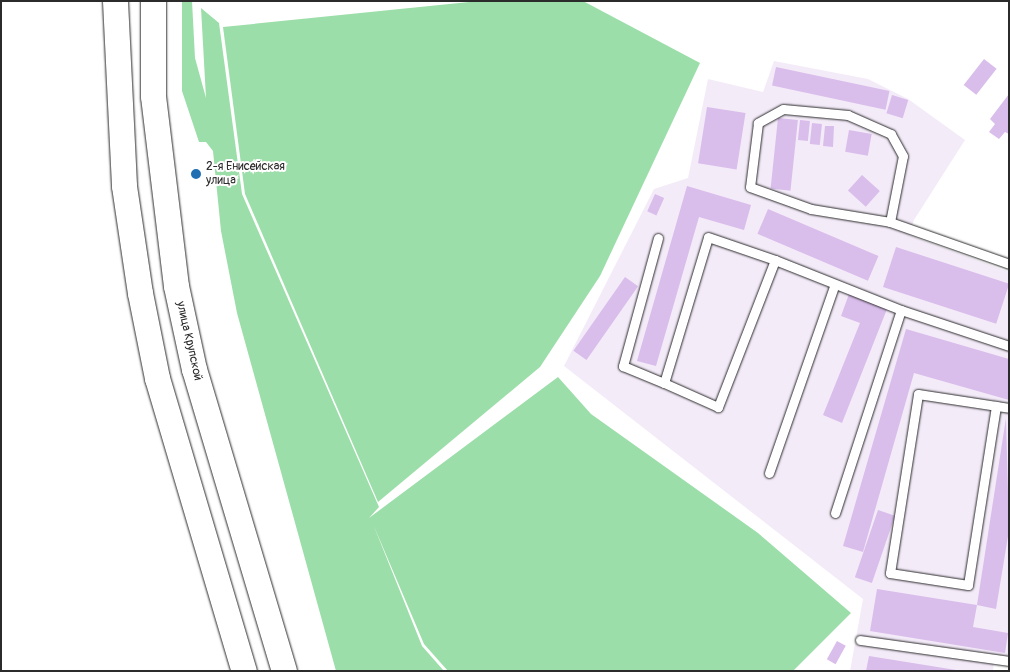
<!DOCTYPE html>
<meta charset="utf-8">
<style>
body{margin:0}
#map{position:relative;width:1010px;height:672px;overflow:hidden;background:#fff;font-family:Pangolin,sans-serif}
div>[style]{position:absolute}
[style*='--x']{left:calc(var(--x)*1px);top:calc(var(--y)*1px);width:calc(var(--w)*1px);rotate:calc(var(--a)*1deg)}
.built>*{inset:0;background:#f4ebf9}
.green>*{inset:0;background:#9cdea9}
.building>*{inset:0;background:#d9bdeb;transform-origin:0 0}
.roads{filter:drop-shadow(0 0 1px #2b2b2b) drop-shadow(0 0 1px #2b2b2b)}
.lane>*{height:9px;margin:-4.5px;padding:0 4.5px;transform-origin:4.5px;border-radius:4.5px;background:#fff}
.secondary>*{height:25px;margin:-12.5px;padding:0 12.5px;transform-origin:12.5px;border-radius:12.5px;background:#fff}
.dots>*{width:14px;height:14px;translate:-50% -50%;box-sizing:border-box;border:2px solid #fff;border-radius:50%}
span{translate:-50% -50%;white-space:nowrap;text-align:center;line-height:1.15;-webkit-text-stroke:4px #fff;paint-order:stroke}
.poi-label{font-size:12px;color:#2b2b2b}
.left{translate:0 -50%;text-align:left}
.street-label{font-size:12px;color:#2b2b2b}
.frame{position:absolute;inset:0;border:2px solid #2b2b2b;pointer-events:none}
</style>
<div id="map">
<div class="built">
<div style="clip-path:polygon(774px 61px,868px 79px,908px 99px,965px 140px,914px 220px,909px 235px,1009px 272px,1009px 656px,995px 655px,993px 671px,850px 671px,863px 599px,564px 366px,654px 189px,688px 178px,708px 79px,763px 92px)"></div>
</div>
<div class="green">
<div style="clip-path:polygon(182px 1px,192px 1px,195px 58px,206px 98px,201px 8px,219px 23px,242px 194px,379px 507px,369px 518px,558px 377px,591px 414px,758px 533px,851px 613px,793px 671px,448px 671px,424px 644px,373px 524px,422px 646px,444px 671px,336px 671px,237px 313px,221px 231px,213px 151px,206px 142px,199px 142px,182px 91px)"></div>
<div style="clip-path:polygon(479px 1px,583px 1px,700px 63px,600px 276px,540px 367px,378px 502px,245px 194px,223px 27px)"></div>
</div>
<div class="building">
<div style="left:984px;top:59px;width:16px;height:33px;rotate:38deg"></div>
<div style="left:776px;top:67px;width:116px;height:19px;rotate:12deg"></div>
<div style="clip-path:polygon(1009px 94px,1009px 134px,1005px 132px,999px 139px,989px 132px,995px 124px,990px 119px)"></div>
<div style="left:892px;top:95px;width:17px;height:19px;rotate:17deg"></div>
<div style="left:707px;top:107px;width:39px;height:57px;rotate:9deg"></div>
<div style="left:778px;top:118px;width:20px;height:71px;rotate:6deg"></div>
<div style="left:800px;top:120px;width:10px;height:20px;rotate:6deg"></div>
<div style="left:812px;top:123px;width:10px;height:21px;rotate:6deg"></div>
<div style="clip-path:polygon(825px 126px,834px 126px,833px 147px,823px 146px)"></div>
<div style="left:849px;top:130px;width:23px;height:22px;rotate:10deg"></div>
<div style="left:862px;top:175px;width:24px;height:21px;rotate:42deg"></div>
<div style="clip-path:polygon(687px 186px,751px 205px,744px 230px,699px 217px,656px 366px,637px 361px)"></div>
<div style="left:655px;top:194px;width:10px;height:19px;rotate:24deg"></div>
<div style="left:768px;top:209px;width:120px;height:27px;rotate:23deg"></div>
<div style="left:896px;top:247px;width:119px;height:42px;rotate:18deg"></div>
<div style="left:625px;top:277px;width:16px;height:90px;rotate:35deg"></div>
<div style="clip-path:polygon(849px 294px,887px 309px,842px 423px,823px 415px,860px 323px,841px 316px)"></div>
<div style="clip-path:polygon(906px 329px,1009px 359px,1009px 400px,914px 373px,863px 552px,843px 546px)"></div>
<div style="clip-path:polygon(1006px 418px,1009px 530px,996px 609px,977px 605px)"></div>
<div style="left:878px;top:510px;width:18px;height:71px;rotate:19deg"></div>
<div style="clip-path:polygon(877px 589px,977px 605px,973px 627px,1008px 633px,1005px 653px,870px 631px)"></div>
<div style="left:837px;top:641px;width:10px;height:21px;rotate:29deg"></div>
<div style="clip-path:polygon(869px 656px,956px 670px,956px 671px,866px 671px)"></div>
</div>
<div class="roads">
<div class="lane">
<div style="--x:890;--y:222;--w:67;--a:-78.9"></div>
<div style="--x:903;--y:156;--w:25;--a:-119"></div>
<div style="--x:891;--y:134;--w:47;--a:-156.2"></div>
<div style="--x:848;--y:115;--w:65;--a:-174.7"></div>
<div style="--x:783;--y:109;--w:29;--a:151"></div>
<div style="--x:758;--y:123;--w:64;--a:97.1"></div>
<div style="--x:750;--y:187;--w:65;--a:19.8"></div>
<div style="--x:811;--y:209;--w:80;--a:9.3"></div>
<div style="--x:890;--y:222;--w:126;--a:19.4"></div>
<div style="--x:658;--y:238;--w:133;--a:105.3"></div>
<div style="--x:623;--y:366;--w:44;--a:22.5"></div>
<div style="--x:775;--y:260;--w:158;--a:111.2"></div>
<div style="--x:718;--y:407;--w:59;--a:-156"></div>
<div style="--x:664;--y:383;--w:152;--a:-73.2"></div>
<div style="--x:708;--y:237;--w:71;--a:18.9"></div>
<div style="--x:775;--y:260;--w:136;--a:21.6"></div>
<div style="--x:901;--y:310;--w:114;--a:18.4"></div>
<div style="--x:996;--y:406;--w:181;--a:98.9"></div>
<div style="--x:968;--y:585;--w:79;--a:-171.3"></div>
<div style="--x:890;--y:573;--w:181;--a:-81.1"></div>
<div style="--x:918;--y:394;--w:92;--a:8.7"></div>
<div style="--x:769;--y:473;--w:200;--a:-70.8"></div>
<div style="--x:835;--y:513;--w:213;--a:-72"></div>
<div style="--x:860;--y:640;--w:150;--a:8"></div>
</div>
<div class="secondary">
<div style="--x:115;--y:1;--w:185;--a:87.2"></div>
<div style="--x:124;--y:186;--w:108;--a:81.5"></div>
<div style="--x:140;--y:293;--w:87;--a:78.7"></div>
<div style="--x:157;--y:378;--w:306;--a:73.5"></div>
<div style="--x:153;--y:1;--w:95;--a:90"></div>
<div style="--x:153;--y:96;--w:191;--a:83.1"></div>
<div style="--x:176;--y:286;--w:85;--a:77.8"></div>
<div style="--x:194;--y:369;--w:315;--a:73.4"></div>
</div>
</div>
<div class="dots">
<div style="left:196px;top:174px;background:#1f6fb2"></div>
</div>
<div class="poi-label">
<span class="left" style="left:206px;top:174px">2-я Енисейская<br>улица</span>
</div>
<div class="street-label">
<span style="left:189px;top:341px;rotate:77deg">улица Крупской</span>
</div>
<div class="frame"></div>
</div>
